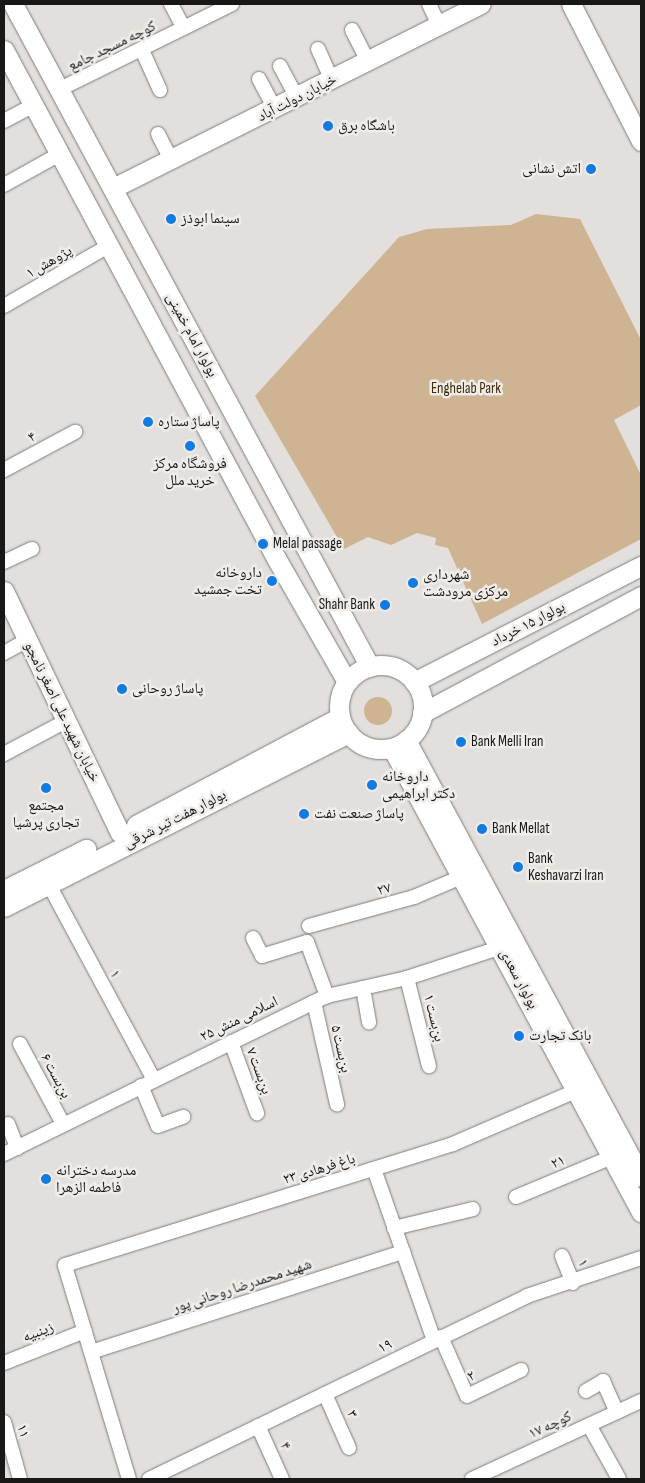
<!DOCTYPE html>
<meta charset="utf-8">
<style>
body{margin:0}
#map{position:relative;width:645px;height:1483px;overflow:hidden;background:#e2dfdc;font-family:"Sofia Sans Condensed","Noto Naskh Arabic",sans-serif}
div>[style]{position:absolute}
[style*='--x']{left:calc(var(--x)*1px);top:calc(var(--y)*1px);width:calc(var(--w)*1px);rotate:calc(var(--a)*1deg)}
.green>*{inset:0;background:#ceb492}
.round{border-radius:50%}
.roads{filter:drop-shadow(0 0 1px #7f7d7a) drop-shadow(0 0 1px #7f7d7a)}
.street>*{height:14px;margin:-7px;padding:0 7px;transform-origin:7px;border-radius:7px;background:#fff}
.secondary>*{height:19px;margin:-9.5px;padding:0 9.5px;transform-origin:9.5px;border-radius:9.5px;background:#fff}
.secondary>.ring{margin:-9.5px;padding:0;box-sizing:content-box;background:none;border:19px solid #fff;border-radius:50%}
.dots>*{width:14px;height:14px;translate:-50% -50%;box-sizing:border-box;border:2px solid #efece9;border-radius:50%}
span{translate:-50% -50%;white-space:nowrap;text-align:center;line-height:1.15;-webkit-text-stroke:5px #efece9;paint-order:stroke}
.street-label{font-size:15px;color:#191817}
.poi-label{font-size:15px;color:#191817}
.left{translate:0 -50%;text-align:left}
.right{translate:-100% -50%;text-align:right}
.park-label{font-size:15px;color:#412c0a}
.frame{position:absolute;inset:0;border:5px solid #191817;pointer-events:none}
</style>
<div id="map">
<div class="green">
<div style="clip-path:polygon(536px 214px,580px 219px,641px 340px,641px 405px,614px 420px,641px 475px,641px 539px,482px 624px,448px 548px,435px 545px,436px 538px,417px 533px,391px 545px,368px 537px,344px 549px,255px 396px,399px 237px,427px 229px,511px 225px)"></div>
<div class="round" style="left:364px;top:697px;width:28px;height:28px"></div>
</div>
<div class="roads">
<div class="street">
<div style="--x:171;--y:4;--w:27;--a:62"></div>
<div style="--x:429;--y:4;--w:23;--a:65"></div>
<div style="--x:352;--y:30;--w:35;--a:63"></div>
<div style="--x:318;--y:49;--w:34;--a:66"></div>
<div style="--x:142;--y:50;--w:44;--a:65.8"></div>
<div style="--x:280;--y:66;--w:36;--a:62"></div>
<div style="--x:259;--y:79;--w:34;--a:62"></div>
<div style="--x:60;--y:89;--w:192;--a:-26.3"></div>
<div style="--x:4;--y:121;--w:34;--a:-28"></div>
<div style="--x:158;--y:134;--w:31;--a:63"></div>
<div style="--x:4;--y:185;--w:64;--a:-29"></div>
<div style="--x:4;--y:306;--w:122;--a:-29.9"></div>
<div style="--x:4;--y:470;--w:81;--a:-28.2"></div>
<div style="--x:4;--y:562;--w:31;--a:-25"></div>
<div style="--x:4;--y:653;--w:26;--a:-29"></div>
<div style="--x:4;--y:754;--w:70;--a:-28"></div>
<div style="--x:48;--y:883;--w:224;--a:61.7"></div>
<div style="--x:309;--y:926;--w:109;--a:-15.4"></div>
<div style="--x:414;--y:897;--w:54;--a:-22.8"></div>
<div style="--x:253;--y:938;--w:20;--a:63"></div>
<div style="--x:262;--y:956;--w:47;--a:-17.3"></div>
<div style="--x:307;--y:942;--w:58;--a:69.7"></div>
<div style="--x:407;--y:978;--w:91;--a:76"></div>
<div style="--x:363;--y:988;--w:35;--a:80"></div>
<div style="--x:314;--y:1002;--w:105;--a:77.3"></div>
<div style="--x:231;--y:1042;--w:76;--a:69.9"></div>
<div style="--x:20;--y:1044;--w:91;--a:61.7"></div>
<div style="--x:141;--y:1086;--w:43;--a:67"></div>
<div style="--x:158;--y:1126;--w:27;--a:-20"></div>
<div style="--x:8;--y:1124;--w:26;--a:69"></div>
<div style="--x:4;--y:1154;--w:360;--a:-26.1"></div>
<div style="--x:327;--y:996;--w:82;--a:-12.7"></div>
<div style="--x:407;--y:978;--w:100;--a:-18.1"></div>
<div style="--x:374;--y:1169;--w:181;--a:70.7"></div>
<div style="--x:516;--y:1197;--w:104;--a:-22.6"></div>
<div style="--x:394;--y:1228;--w:81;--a:-13.5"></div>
<div style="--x:562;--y:1256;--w:29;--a:68"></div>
<div style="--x:441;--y:1337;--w:64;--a:66.2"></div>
<div style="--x:467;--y:1396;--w:60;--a:-25.7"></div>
<div style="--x:91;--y:1352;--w:328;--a:-17.8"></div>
<div style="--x:4;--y:1363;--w:87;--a:-21.6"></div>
<div style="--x:586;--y:1391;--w:20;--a:-30"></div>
<div style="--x:603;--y:1381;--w:34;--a:66"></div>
<div style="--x:325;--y:1394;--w:59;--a:66"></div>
<div style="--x:4;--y:1422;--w:59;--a:74.3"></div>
<div style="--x:589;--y:1425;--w:62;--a:60.9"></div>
<div style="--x:258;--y:1426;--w:58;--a:65.6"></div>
<div style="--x:129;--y:1479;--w:223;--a:-106.7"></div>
<div style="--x:65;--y:1265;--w:406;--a:-17.3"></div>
<div style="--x:453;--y:1144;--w:136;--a:-23.4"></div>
<div style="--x:149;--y:1479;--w:420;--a:-25.8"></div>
<div style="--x:527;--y:1296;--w:120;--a:-18.4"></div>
<div style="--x:472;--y:1479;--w:186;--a:-24.8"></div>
</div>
<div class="secondary">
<div style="--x:13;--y:4;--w:753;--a:61.7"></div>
<div style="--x:571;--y:4;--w:154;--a:62.9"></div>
<div style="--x:4;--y:50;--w:576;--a:61.83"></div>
<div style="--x:276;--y:558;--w:143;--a:60.2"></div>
<div style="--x:113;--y:188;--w:411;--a:-26.6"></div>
<div style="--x:4;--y:591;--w:268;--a:64.4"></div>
<div class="ring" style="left:339px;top:665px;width:65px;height:65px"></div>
<div style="--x:414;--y:682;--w:255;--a:-27.1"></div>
<div style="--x:422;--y:713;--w:248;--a:-28.1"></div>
<div style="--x:406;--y:740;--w:496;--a:61.7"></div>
<div style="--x:392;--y:748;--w:527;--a:61.78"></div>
<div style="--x:136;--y:825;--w:231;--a:-27.9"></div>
<div style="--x:4;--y:890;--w:92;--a:-26.6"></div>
<div style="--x:4;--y:907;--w:386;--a:-26.8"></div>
</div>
</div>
<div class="dots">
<div style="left:328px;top:126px;background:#117be3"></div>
<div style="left:591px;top:169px;background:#117be3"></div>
<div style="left:171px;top:219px;background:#117be3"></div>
<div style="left:148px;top:422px;background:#117be3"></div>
<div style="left:190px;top:446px;background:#117be3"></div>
<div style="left:263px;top:544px;background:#117be3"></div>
<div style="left:272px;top:581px;background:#117be3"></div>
<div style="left:413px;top:583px;background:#117be3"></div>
<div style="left:385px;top:605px;background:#117be3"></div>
<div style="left:122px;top:689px;background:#117be3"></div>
<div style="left:461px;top:742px;background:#117be3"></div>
<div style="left:372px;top:785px;background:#117be3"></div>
<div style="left:46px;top:788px;background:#117be3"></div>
<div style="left:304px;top:814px;background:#117be3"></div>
<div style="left:482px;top:829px;background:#117be3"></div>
<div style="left:518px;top:867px;background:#117be3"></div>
<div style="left:519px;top:1036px;background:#117be3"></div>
<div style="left:46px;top:1179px;background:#117be3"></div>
</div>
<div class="street-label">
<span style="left:112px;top:46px;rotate:-26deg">کوچه مسجد جامع</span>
<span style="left:297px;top:98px;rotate:-27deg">خیابان دولت آباد</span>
<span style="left:49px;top:262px;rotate:-30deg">پژوهش ۱</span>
<span style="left:192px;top:335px;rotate:62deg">بولوار امام خمینی</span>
<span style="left:32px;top:437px;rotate:-28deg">۴</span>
<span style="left:528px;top:624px;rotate:-27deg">بولوار ۱۵ خرداد</span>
<span style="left:62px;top:712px;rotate:64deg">خیابان شهید علی اصغر نامجو</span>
<span style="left:175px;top:819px;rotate:-27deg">بولوار هفت تیر شرقی</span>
<span style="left:384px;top:889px;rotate:-15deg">۲۷</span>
<span style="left:115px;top:974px;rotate:62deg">۱</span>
<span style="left:519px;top:979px;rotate:62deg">بولوار سعدی</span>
<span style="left:434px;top:1018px;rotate:76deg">بن‌بست ۱</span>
<span style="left:239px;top:1019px;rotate:-26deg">اسلامی منش ۲۵</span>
<span style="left:341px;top:1049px;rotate:77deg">بن‌بست ۵</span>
<span style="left:259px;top:1071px;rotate:70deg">بن‌بست ۷</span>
<span style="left:56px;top:1076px;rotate:62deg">بن‌بست ۶</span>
<span style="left:558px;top:1162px;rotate:-23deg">۲۱</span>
<span style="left:319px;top:1169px;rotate:-17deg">باغ فرهادی ۲۳</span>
<span style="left:583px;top:1263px;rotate:67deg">۱</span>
<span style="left:242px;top:1286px;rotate:-18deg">شهید محمدرضا روحانی پور</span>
<span style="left:38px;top:1332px;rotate:-21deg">زینبیه</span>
<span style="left:385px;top:1346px;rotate:-26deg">۱۹</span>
<span style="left:471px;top:1376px;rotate:-26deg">۲</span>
<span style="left:352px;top:1414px;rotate:66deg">۳</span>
<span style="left:550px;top:1425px;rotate:-25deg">کوچه ۱۷</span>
<span style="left:23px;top:1431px;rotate:74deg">۱۱</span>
<span style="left:285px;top:1446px;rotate:66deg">۴</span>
</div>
<div class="poi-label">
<span class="left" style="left:338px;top:126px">باشگاه برق</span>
<span class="right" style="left:581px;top:169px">اتش نشانی</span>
<span class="left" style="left:181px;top:219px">سینما ابوذز</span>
<span class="left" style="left:158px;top:422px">پاساژ ستاره</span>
<span style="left:190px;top:472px">فروشگاه مرکز<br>خرید ملل</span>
<span class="left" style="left:273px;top:544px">Melal passage</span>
<span class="right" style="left:262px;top:581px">داروخانه<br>تخت جمشيد</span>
<span class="left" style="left:423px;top:583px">شهرداری<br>مرکزی مرودشت</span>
<span class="right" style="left:375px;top:605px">Shahr Bank</span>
<span class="left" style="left:132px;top:689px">پاساژ روحانی</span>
<span class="left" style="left:471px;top:742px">Bank Melli Iran</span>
<span class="left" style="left:382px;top:785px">داروخانه<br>دکتر ابراهیمی</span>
<span style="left:46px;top:814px">مجتمع<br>تجاری پرشیا</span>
<span class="left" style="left:314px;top:814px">پاساژ صنعت نفت</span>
<span class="left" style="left:492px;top:829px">Bank Mellat</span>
<span class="left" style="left:528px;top:867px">Bank<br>Keshavarzi Iran</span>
<span class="left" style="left:529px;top:1036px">بانک تجارت</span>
<span class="left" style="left:56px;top:1179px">مدرسه دخترانه<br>فاطمه الزهرا</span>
</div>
<div class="park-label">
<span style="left:466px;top:389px">Enghelab Park</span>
</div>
<div class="frame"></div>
</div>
